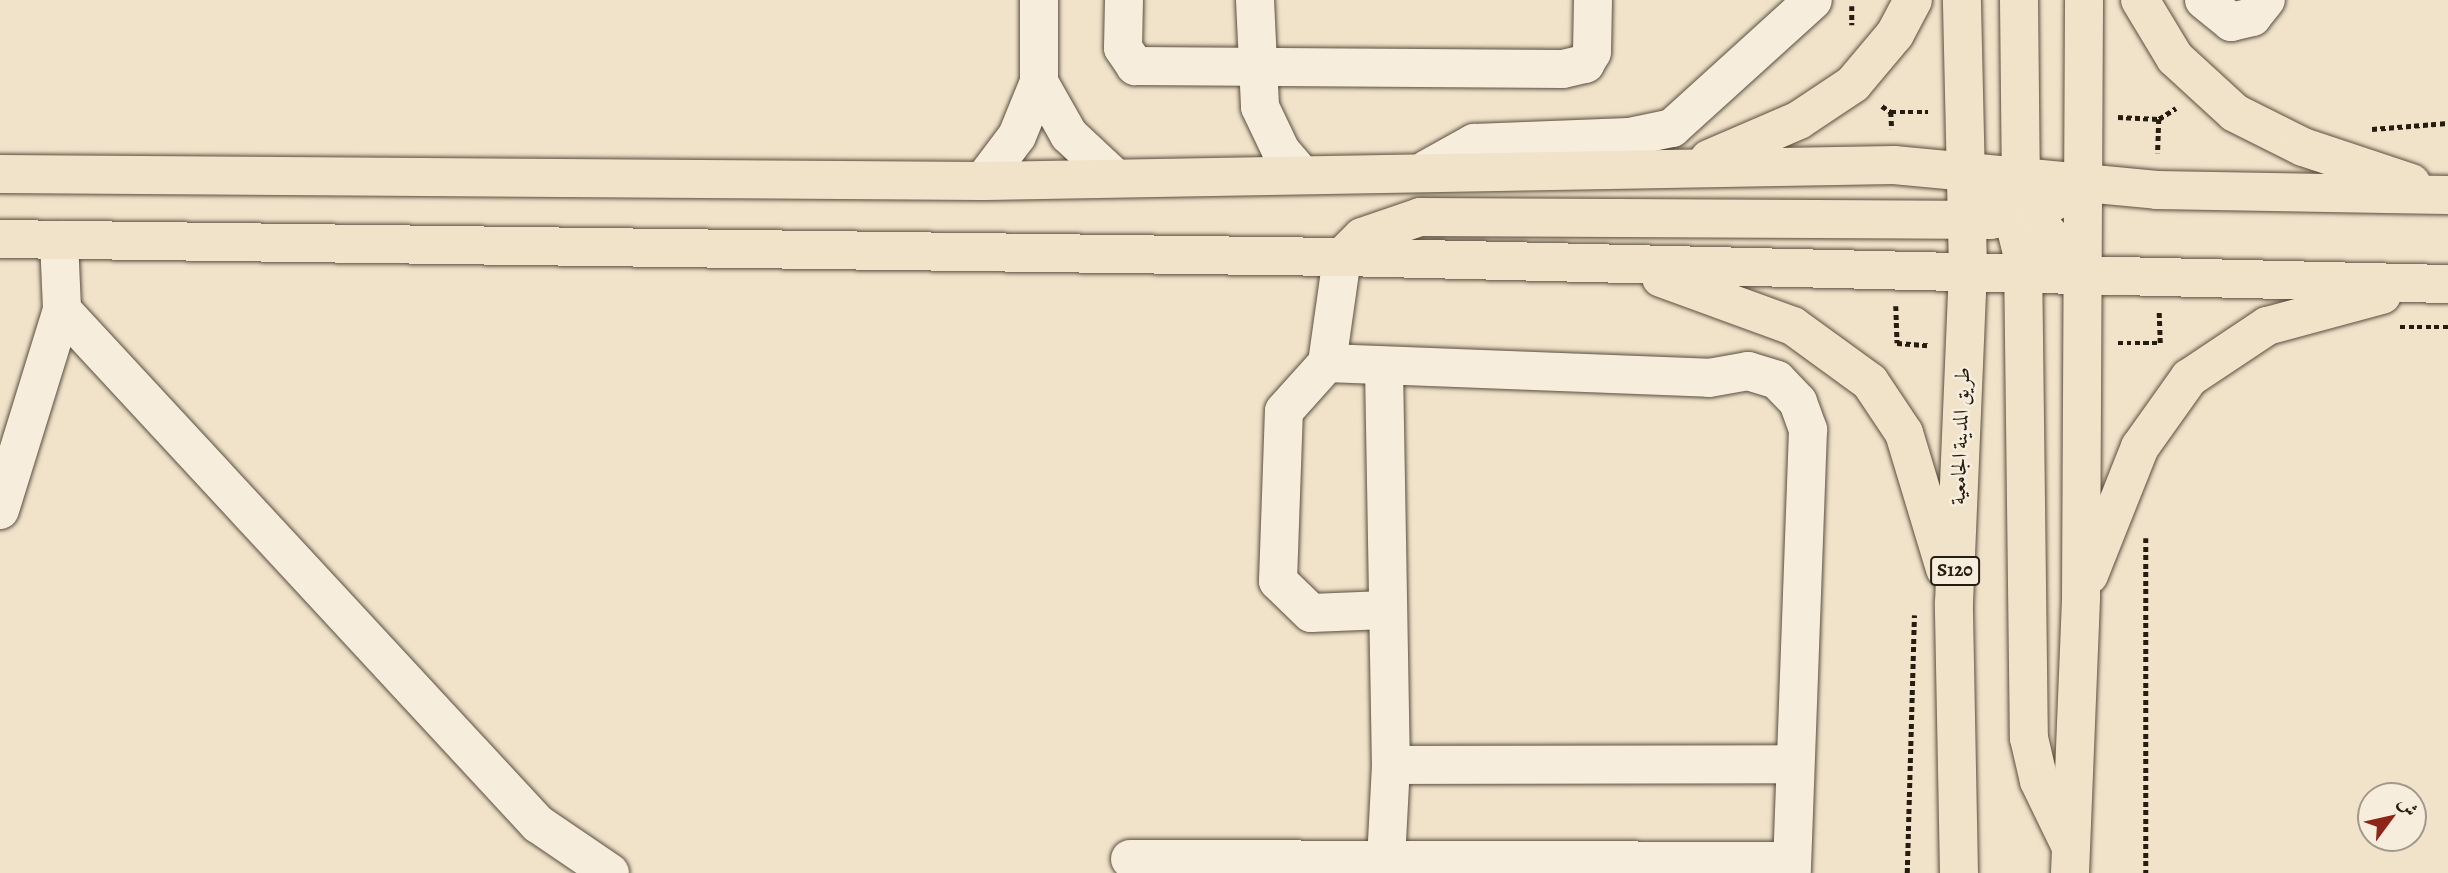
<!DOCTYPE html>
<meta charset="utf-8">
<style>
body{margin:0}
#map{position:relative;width:2448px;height:873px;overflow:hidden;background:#f1e3ca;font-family:Alegreya,Amiri,serif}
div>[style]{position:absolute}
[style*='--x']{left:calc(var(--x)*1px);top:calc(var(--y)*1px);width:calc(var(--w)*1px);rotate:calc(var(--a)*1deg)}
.path>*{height:4.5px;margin-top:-2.25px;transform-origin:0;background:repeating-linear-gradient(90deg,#261c10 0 5px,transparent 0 8.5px)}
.roads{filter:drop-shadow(0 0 2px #594e3e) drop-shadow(0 0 2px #594e3e)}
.minor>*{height:38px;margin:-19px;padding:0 19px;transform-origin:19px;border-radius:19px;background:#f6eddd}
.major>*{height:38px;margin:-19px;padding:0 19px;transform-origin:19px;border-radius:19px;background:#f1e3ca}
span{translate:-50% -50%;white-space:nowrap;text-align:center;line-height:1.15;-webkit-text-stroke:5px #f6eddd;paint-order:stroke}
.shield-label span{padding:2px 5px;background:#f6eddd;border:2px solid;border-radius:5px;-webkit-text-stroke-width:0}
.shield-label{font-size:19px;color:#261c10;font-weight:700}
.street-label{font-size:21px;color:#261c10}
.north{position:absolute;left:2357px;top:782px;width:70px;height:70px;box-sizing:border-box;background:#f6eddd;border:2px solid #a3998b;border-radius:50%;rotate:57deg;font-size:19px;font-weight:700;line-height:28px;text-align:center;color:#261c10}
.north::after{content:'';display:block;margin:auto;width:24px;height:32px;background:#8f2418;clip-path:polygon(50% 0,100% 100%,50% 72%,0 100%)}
</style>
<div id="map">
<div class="path">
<div style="--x:1852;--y:6;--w:19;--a:90"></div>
<div style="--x:1882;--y:106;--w:11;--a:34"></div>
<div style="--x:1891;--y:112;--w:37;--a:0"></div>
<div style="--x:1891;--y:112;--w:17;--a:87"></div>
<div style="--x:2118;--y:117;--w:41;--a:2.8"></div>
<div style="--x:2159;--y:119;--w:34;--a:92"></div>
<div style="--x:2159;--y:119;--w:20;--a:-33"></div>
<div style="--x:2372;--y:129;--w:76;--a:-4.5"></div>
<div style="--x:1896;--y:306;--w:37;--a:88"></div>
<div style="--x:1897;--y:343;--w:31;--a:4"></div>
<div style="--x:2400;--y:327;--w:48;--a:0"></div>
<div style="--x:2118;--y:343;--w:42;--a:0"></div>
<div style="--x:2160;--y:343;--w:31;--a:-92"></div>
<div style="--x:2146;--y:538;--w:335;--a:90"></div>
<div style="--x:1907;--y:873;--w:258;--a:-88.4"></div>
</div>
<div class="roads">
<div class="minor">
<div style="--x:1124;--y:0;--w:48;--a:91.2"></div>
<div style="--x:1123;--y:48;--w:22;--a:56"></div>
<div style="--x:1135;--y:66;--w:428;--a:0.4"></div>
<div style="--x:1563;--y:69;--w:23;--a:-13"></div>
<div style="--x:1585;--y:64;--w:14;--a:-60"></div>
<div style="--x:1592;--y:52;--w:52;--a:-88.9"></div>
<div style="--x:1255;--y:0;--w:107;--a:87.3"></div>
<div style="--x:1260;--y:107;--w:49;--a:64.5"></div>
<div style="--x:1281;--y:151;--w:28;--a:49"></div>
<div style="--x:2204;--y:0;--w:35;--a:39"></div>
<div style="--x:2231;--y:22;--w:22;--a:-13"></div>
<div style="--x:2252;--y:17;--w:22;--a:-51"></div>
<div style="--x:1039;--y:82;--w:61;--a:60.5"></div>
<div style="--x:1069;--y:135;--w:60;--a:43"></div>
<div style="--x:1427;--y:169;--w:54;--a:-29"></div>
<div style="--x:1474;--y:143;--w:155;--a:-2.2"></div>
<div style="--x:1629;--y:137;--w:44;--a:-11.8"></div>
<div style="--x:1672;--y:128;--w:190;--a:-42.2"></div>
<div style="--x:983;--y:181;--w:56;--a:-52.9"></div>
<div style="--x:1017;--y:136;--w:58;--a:-67.8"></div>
<div style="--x:1039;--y:82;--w:82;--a:-90"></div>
<div style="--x:59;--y:240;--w:70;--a:87.5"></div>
<div style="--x:62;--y:310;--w:701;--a:47.2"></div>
<div style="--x:538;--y:824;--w:87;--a:34.2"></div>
<div style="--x:1327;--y:363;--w:107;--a:-81.9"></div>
<div style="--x:1384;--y:368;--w:397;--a:89"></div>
<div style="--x:1391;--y:765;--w:95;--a:93"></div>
<div style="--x:0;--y:510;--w:209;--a:-72.8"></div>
<div style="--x:1385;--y:610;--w:74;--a:177.7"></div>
<div style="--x:1311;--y:613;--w:46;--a:-135.9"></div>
<div style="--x:1278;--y:581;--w:170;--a:-88"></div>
<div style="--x:1284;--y:411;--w:64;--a:-48.1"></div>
<div style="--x:1327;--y:363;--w:382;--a:2.2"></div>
<div style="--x:1709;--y:378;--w:40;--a:-10"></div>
<div style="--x:1748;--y:371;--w:30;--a:17"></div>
<div style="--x:1777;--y:380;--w:30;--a:46"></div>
<div style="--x:1798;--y:402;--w:30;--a:70"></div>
<div style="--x:1808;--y:430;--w:443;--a:92.1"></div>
<div style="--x:1391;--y:765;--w:402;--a:-0.1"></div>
<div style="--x:1130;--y:859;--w:662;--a:0.17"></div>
</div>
<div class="major">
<div style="--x:2019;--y:0;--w:177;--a:89.4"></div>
<div style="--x:2021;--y:177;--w:57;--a:66.1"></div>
<div style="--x:2044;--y:229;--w:60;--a:49.1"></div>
<div style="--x:2140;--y:0;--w:68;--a:58.9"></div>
<div style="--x:2175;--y:58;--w:81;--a:42.5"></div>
<div style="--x:2235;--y:113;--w:76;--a:26.6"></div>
<div style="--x:2303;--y:147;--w:114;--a:18.4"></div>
<div style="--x:1709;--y:159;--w:98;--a:-23.4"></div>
<div style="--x:1799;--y:120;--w:65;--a:-33.7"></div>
<div style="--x:1853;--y:84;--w:65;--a:-50"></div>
<div style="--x:1895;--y:34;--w:38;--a:-62"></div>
<div style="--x:0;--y:174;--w:983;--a:0.41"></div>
<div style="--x:983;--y:181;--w:911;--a:-1.01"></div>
<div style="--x:1894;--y:165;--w:264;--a:5.4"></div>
<div style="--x:2157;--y:190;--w:291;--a:1"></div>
<div style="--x:1996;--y:196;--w:27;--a:51"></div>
<div style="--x:2013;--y:217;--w:41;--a:76"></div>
<div style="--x:2023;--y:257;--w:481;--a:89.3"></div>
<div style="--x:2029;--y:738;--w:44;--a:76.9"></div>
<div style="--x:2039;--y:781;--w:71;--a:64.2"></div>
<div style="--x:0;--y:239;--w:1342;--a:0.77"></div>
<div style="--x:1342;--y:257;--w:1106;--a:1.4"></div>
<div style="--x:1342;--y:257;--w:28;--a:-45"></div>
<div style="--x:1362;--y:237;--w:61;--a:-19"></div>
<div style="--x:1420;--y:217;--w:570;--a:0.3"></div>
<div style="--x:1990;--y:220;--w:47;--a:-11.1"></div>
<div style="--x:2036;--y:211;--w:55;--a:-28"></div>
<div style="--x:1661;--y:278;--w:140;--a:20"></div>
<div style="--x:1793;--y:326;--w:95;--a:36"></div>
<div style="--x:1870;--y:382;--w:61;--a:56.3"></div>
<div style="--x:1904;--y:433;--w:142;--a:73.2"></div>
<div style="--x:2089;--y:575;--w:138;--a:-68.3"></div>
<div style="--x:2140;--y:447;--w:85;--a:-54.6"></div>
<div style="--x:2189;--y:378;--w:94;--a:-33.7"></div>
<div style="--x:2267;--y:326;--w:119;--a:-15.1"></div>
<div style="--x:1959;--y:873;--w:270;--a:-91.1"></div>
<div style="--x:1954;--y:603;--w:334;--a:-87.6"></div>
<div style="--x:1968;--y:269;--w:269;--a:-91.3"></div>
<div style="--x:2070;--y:873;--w:276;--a:-87.7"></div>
<div style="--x:2081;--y:597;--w:597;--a:-89.71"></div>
</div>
</div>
<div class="shield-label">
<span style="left:1955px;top:571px">S120</span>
</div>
<div class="street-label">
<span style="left:1960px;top:436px;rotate:-88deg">طريق المدينة الجامعية</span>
</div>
<div class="north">ش</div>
</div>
